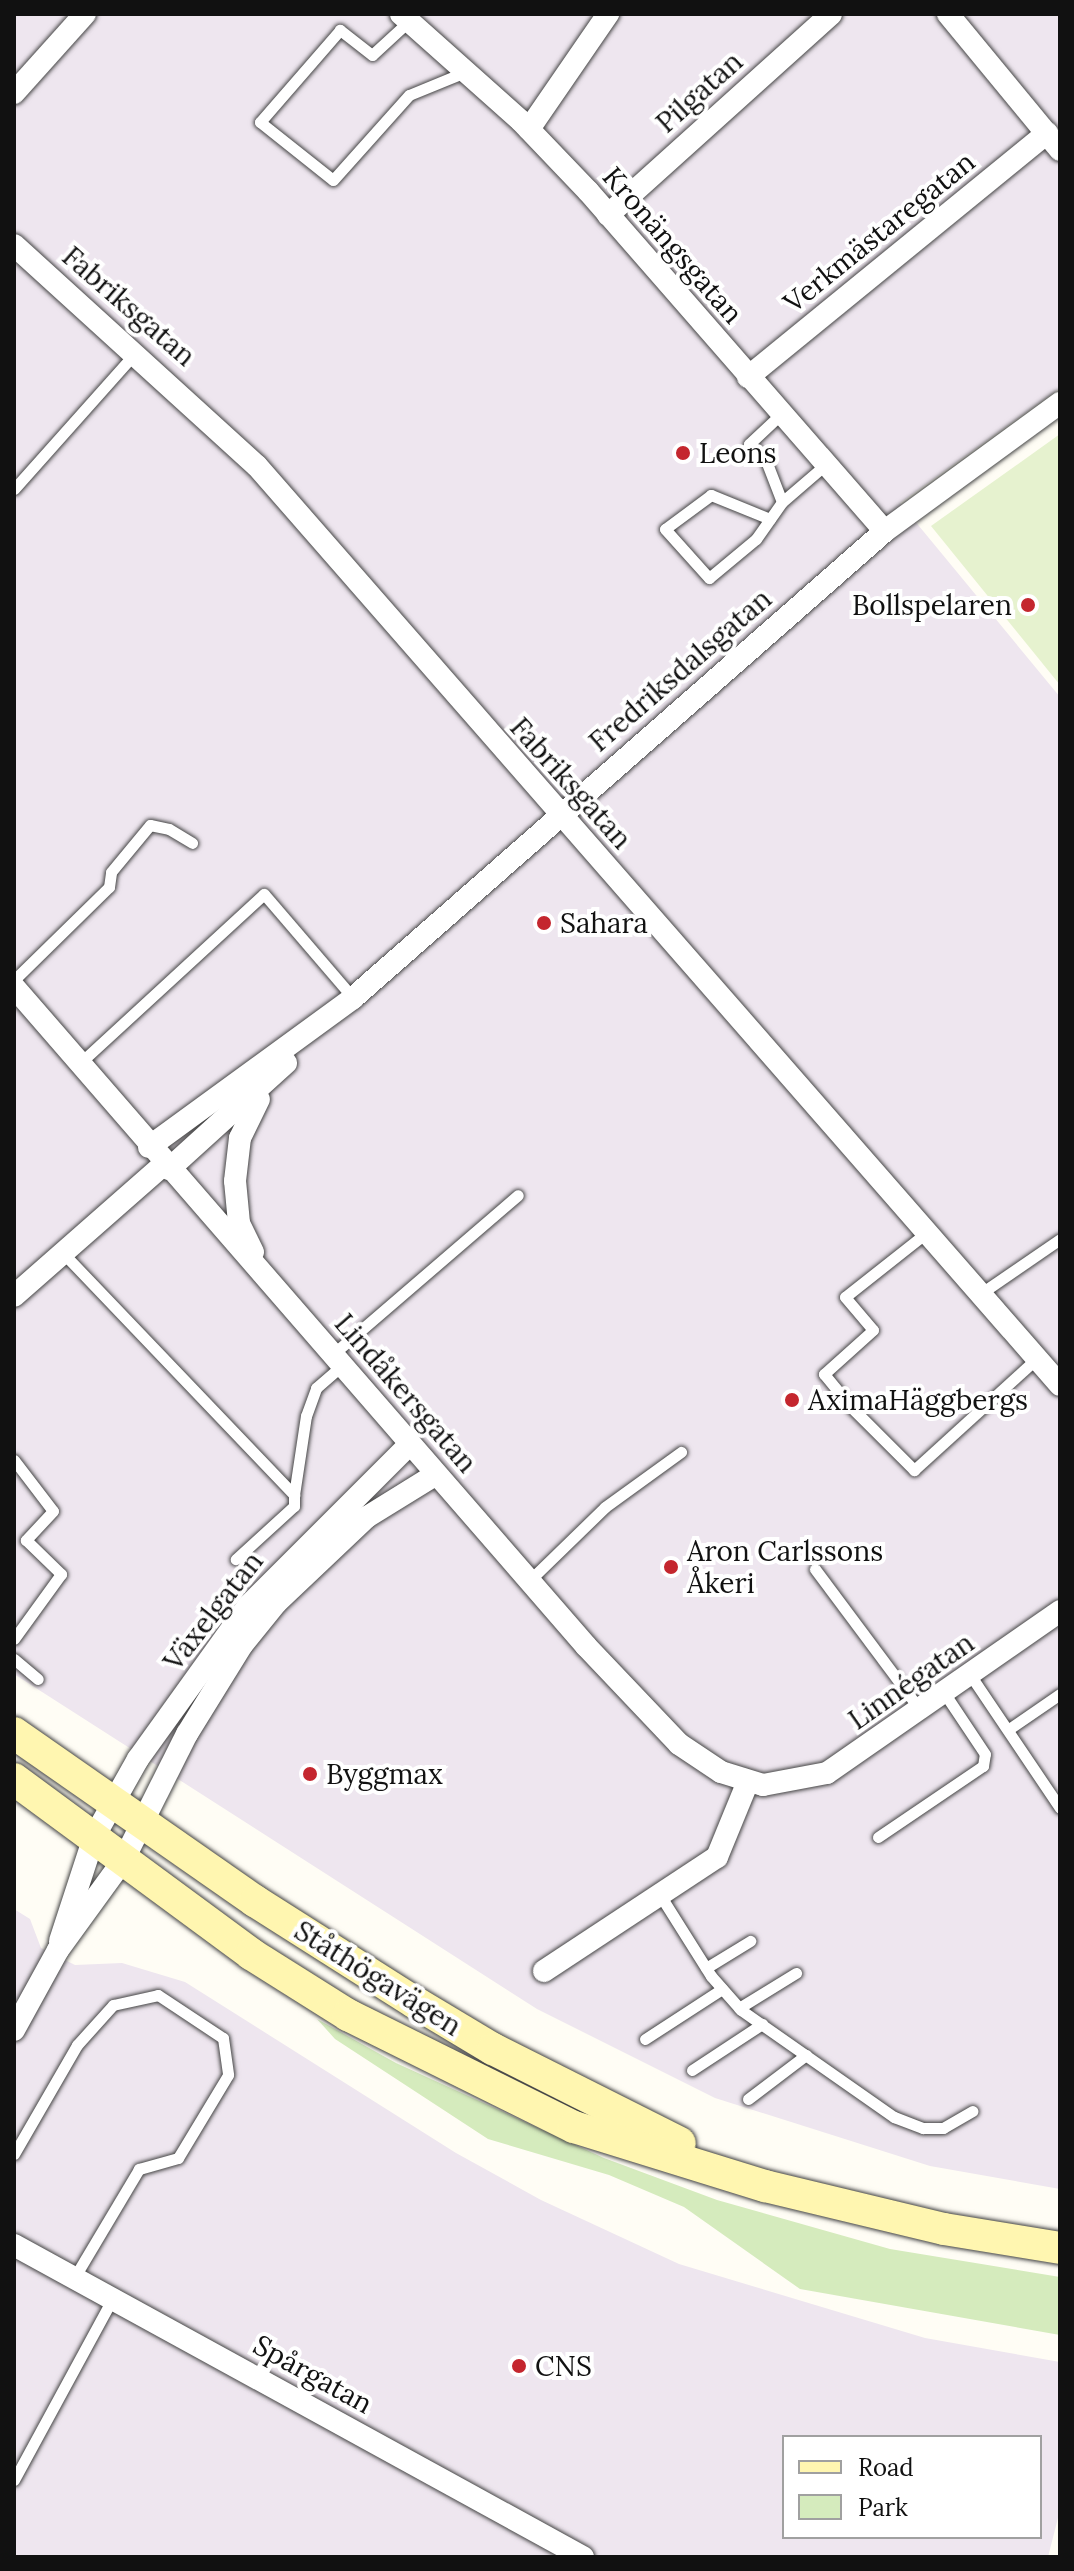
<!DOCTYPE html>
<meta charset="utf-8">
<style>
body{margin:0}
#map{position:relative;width:1074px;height:2571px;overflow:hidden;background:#fffdf5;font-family:Lora,serif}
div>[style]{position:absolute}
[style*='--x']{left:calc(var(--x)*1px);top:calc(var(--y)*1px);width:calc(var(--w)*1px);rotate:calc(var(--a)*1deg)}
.industrial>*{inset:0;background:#eee6ef}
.green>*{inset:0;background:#d5ebbd}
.pitch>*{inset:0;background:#e6f2cf}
.roads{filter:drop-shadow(0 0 2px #444) drop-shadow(0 0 2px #444)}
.lane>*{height:11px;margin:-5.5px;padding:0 5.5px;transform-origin:5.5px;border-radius:5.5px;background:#fff}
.street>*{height:22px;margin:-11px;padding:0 11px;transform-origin:11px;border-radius:11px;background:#fff}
.secondary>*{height:32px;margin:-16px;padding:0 16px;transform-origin:16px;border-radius:16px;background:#fff6b0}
.dots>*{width:22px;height:22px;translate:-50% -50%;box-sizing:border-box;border:4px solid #fff;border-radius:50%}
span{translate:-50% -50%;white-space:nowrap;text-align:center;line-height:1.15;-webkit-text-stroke:8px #fff;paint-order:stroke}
.street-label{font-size:28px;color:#111}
.poi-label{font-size:28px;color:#111}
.left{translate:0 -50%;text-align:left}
.right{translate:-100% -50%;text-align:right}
.frame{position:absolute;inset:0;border:16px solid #111;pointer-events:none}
.legend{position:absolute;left:782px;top:2435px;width:260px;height:104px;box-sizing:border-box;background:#fff;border:2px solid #a0a0a0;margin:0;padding:10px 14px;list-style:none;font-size:24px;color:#111}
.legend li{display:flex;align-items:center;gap:16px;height:40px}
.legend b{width:40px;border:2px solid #a0a0a0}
</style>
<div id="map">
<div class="industrial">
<div style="clip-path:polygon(14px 14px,1060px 14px,1060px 388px,900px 503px,1060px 697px,1060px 2189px,930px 2166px,715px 2098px,537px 2009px,14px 1674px)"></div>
<div style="clip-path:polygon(evenodd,14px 1909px,30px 1919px,41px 1948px,75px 1965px,122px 1963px,185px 1982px,456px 2153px,541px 2200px,679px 2264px,925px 2338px,1060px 2362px,1060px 2510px,1048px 2557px,14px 2557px,14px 1909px,784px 2437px,1040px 2437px,1040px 2537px,784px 2537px,784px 2437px)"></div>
</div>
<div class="green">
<div style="clip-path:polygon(317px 2019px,396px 2063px,604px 2158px,717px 2200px,890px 2249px,1060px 2277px,1060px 2335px,800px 2289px,684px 2207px,609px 2175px,488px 2139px,335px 2039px)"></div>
</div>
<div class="pitch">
<div style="clip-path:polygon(1060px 434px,1060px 685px,931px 526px)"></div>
</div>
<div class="roads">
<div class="lane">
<div style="--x:409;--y:21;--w:50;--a:137.4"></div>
<div style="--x:372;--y:55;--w:41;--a:-142"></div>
<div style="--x:340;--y:30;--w:122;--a:131"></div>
<div style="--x:260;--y:122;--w:93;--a:38.5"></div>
<div style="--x:333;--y:180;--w:114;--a:-48.2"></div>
<div style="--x:409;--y:95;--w:61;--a:-22.3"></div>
<div style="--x:781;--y:414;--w:44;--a:136.8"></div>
<div style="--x:749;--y:444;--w:21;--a:41"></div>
<div style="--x:765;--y:458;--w:47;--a:68.9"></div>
<div style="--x:782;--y:502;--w:57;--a:-40.7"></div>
<div style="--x:14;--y:489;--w:183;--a:-48.3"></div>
<div style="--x:770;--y:519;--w:64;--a:-157.9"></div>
<div style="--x:711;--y:495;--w:57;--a:143.5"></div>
<div style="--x:665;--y:529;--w:66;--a:48.1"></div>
<div style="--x:709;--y:578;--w:61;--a:-39.7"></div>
<div style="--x:756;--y:539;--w:45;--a:-54.9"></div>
<div style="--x:14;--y:980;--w:133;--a:-44.4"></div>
<div style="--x:109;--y:887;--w:15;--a:-82"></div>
<div style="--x:111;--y:872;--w:61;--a:-50.3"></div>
<div style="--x:150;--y:825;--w:19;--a:12"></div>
<div style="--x:169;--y:829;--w:27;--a:31"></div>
<div style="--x:79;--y:1064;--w:251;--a:-42.6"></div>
<div style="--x:264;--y:894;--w:137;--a:49.4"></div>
<div style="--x:926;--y:1233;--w:103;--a:141.7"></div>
<div style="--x:845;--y:1297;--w:43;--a:49.7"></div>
<div style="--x:873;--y:1330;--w:66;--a:138.1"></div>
<div style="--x:824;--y:1374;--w:44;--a:50.5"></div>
<div style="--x:852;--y:1408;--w:88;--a:45"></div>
<div style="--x:914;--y:1470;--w:166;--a:-42.3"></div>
<div style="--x:63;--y:1253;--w:335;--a:46.3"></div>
<div style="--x:294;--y:1495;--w:11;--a:90"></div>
<div style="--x:294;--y:1506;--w:79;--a:137.6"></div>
<div style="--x:980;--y:1294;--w:97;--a:-34.5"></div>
<div style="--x:332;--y:1355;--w:245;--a:-40.7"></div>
<div style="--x:14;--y:1460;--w:64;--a:52.6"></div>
<div style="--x:53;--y:1511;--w:40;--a:133"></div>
<div style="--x:26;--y:1540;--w:49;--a:44.2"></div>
<div style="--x:61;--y:1574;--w:80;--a:125.9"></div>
<div style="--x:294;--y:1495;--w:80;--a:-81.4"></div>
<div style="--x:306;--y:1416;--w:30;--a:-70"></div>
<div style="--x:316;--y:1388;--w:33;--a:-41"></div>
<div style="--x:815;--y:1569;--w:177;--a:53.3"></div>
<div style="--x:531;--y:1579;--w:103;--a:-44.2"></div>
<div style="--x:605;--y:1507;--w:94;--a:-35.9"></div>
<div style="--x:14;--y:1659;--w:31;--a:40"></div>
<div style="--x:971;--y:1676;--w:159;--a:56"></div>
<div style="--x:1009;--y:1729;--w:62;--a:-34.5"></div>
<div style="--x:878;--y:1837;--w:127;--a:-34.1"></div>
<div style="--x:983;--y:1766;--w:12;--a:-81"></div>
<div style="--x:985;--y:1754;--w:72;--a:-123.7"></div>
<div style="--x:660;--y:1895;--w:96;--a:57.8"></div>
<div style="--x:711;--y:1976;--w:45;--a:48.6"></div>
<div style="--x:741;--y:2010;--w:187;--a:35"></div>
<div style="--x:894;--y:2117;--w:31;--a:21"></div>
<div style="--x:923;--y:2128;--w:20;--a:0"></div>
<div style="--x:943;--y:2128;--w:34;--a:-30"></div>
<div style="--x:706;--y:1968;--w:52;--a:-31.5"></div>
<div style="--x:739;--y:2008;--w:67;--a:-31.6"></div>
<div style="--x:645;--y:2039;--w:92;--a:-33"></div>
<div style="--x:692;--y:2070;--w:84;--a:-33.3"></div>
<div style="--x:748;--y:2099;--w:73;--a:-37.2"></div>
<div style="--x:14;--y:2154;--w:126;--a:-60"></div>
<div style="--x:77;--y:2045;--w:54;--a:-48"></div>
<div style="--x:113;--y:2005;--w:46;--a:-12.5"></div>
<div style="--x:158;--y:1995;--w:78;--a:33.5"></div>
<div style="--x:223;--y:2038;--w:37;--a:82"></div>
<div style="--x:228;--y:2075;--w:97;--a:121.1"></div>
<div style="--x:178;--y:2158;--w:41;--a:164.2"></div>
<div style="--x:139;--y:2169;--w:127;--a:120.8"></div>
<div style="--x:14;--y:2480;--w:207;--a:-61.5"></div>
</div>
<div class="street">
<div style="--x:401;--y:14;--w:161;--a:41.7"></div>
<div style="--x:521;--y:121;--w:97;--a:46.3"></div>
<div style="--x:588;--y:191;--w:451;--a:48.9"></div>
<div style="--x:948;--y:14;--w:176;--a:50.5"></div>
<div style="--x:14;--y:93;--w:106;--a:-48.1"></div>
<div style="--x:529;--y:129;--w:140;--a:-55.5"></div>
<div style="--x:608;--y:215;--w:300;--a:-42"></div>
<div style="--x:14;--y:245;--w:328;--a:42.3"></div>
<div style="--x:257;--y:466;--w:1220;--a:48.85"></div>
<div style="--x:748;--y:377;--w:386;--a:-39.2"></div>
<div style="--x:14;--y:987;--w:873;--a:49.04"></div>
<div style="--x:586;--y:1646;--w:135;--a:46.5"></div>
<div style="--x:679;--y:1744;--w:50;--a:33.7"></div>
<div style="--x:721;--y:1772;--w:44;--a:17.2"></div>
<div style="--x:763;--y:1785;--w:65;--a:-10.6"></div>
<div style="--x:827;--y:1773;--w:284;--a:-34.8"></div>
<div style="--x:149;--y:1147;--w:253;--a:-36.1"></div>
<div style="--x:353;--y:998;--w:708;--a:-41.28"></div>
<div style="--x:885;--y:531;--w:217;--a:-36.2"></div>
<div style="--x:169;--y:1169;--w:158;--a:-42.2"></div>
<div style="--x:253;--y:1252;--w:32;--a:-116"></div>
<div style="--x:239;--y:1223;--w:42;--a:-95.4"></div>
<div style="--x:235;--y:1181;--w:43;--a:-83.4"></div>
<div style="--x:240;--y:1138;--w:43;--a:-64"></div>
<div style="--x:14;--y:1296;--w:200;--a:-41.3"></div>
<div style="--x:60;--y:1941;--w:109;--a:-71.9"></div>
<div style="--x:94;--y:1837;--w:90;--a:-60.6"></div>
<div style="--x:138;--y:1759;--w:188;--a:-54.3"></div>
<div style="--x:248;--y:1606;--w:228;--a:-45"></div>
<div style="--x:544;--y:1971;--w:207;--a:-33.4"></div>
<div style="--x:717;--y:1857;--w:79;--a:-67.7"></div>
<div style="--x:14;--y:2030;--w:91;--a:-61.2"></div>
<div style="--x:58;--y:1950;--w:112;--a:-54"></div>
<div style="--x:124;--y:1859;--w:140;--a:-63.3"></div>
<div style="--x:187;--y:1734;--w:105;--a:-58.3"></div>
<div style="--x:242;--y:1645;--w:54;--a:-51"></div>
<div style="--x:276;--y:1603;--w:125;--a:-43.4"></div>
<div style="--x:367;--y:1517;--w:80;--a:-31.7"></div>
<div style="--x:14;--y:2245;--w:649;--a:28.74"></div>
</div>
<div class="secondary">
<div style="--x:14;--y:1733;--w:294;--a:34.9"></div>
<div style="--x:255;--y:1901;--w:191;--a:32.4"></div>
<div style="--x:416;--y:2003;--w:90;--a:30.9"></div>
<div style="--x:493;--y:2049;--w:209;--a:26.7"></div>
<div style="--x:14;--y:1779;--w:295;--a:36.4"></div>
<div style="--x:251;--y:1954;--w:115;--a:32.2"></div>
<div style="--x:348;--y:2015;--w:252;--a:26.4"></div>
<div style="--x:574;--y:2127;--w:200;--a:17.2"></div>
<div style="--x:765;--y:2186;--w:184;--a:13.5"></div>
<div style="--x:944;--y:2229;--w:118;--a:9.3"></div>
</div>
</div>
<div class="dots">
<div style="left:683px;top:453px;background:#c4262e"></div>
<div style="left:1028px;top:605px;background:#c4262e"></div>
<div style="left:544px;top:923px;background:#c4262e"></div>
<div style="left:792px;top:1400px;background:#c4262e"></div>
<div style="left:671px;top:1567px;background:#c4262e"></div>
<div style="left:310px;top:1774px;background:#c4262e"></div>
<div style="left:519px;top:2366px;background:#c4262e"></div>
</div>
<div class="street-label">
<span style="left:699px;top:92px;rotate:-42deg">Pilgatan</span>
<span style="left:879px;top:232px;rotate:-39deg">Verkmästaregatan</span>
<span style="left:673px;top:245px;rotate:49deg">Kronängsgatan</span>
<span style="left:129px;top:306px;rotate:41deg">Fabriksgatan</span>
<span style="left:680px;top:670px;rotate:-41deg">Fredriksdalsgatan</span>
<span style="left:571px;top:783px;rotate:48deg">Fabriksgatan</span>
<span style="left:406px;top:1393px;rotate:49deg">Lindåkersgatan</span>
<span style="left:213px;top:1611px;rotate:-52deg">Växelgatan</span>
<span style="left:911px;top:1681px;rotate:-35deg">Linnégatan</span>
<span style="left:378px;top:1978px;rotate:32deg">Ståthögavägen</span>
<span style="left:313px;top:2374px;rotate:29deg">Spårgatan</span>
</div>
<div class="poi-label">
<span class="left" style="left:699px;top:453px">Leons</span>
<span class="right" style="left:1012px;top:605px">Bollspelaren</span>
<span class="left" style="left:560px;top:923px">Sahara</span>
<span class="left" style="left:808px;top:1400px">AximaHäggbergs</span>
<span class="left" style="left:687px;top:1567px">Aron Carlssons<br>Åkeri</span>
<span class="left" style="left:326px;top:1774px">Byggmax</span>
<span class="left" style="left:535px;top:2366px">CNS</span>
</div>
<div class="frame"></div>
<ul class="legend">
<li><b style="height:10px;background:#fff6b0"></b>Road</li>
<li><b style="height:22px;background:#d5ebbd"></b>Park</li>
</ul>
</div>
